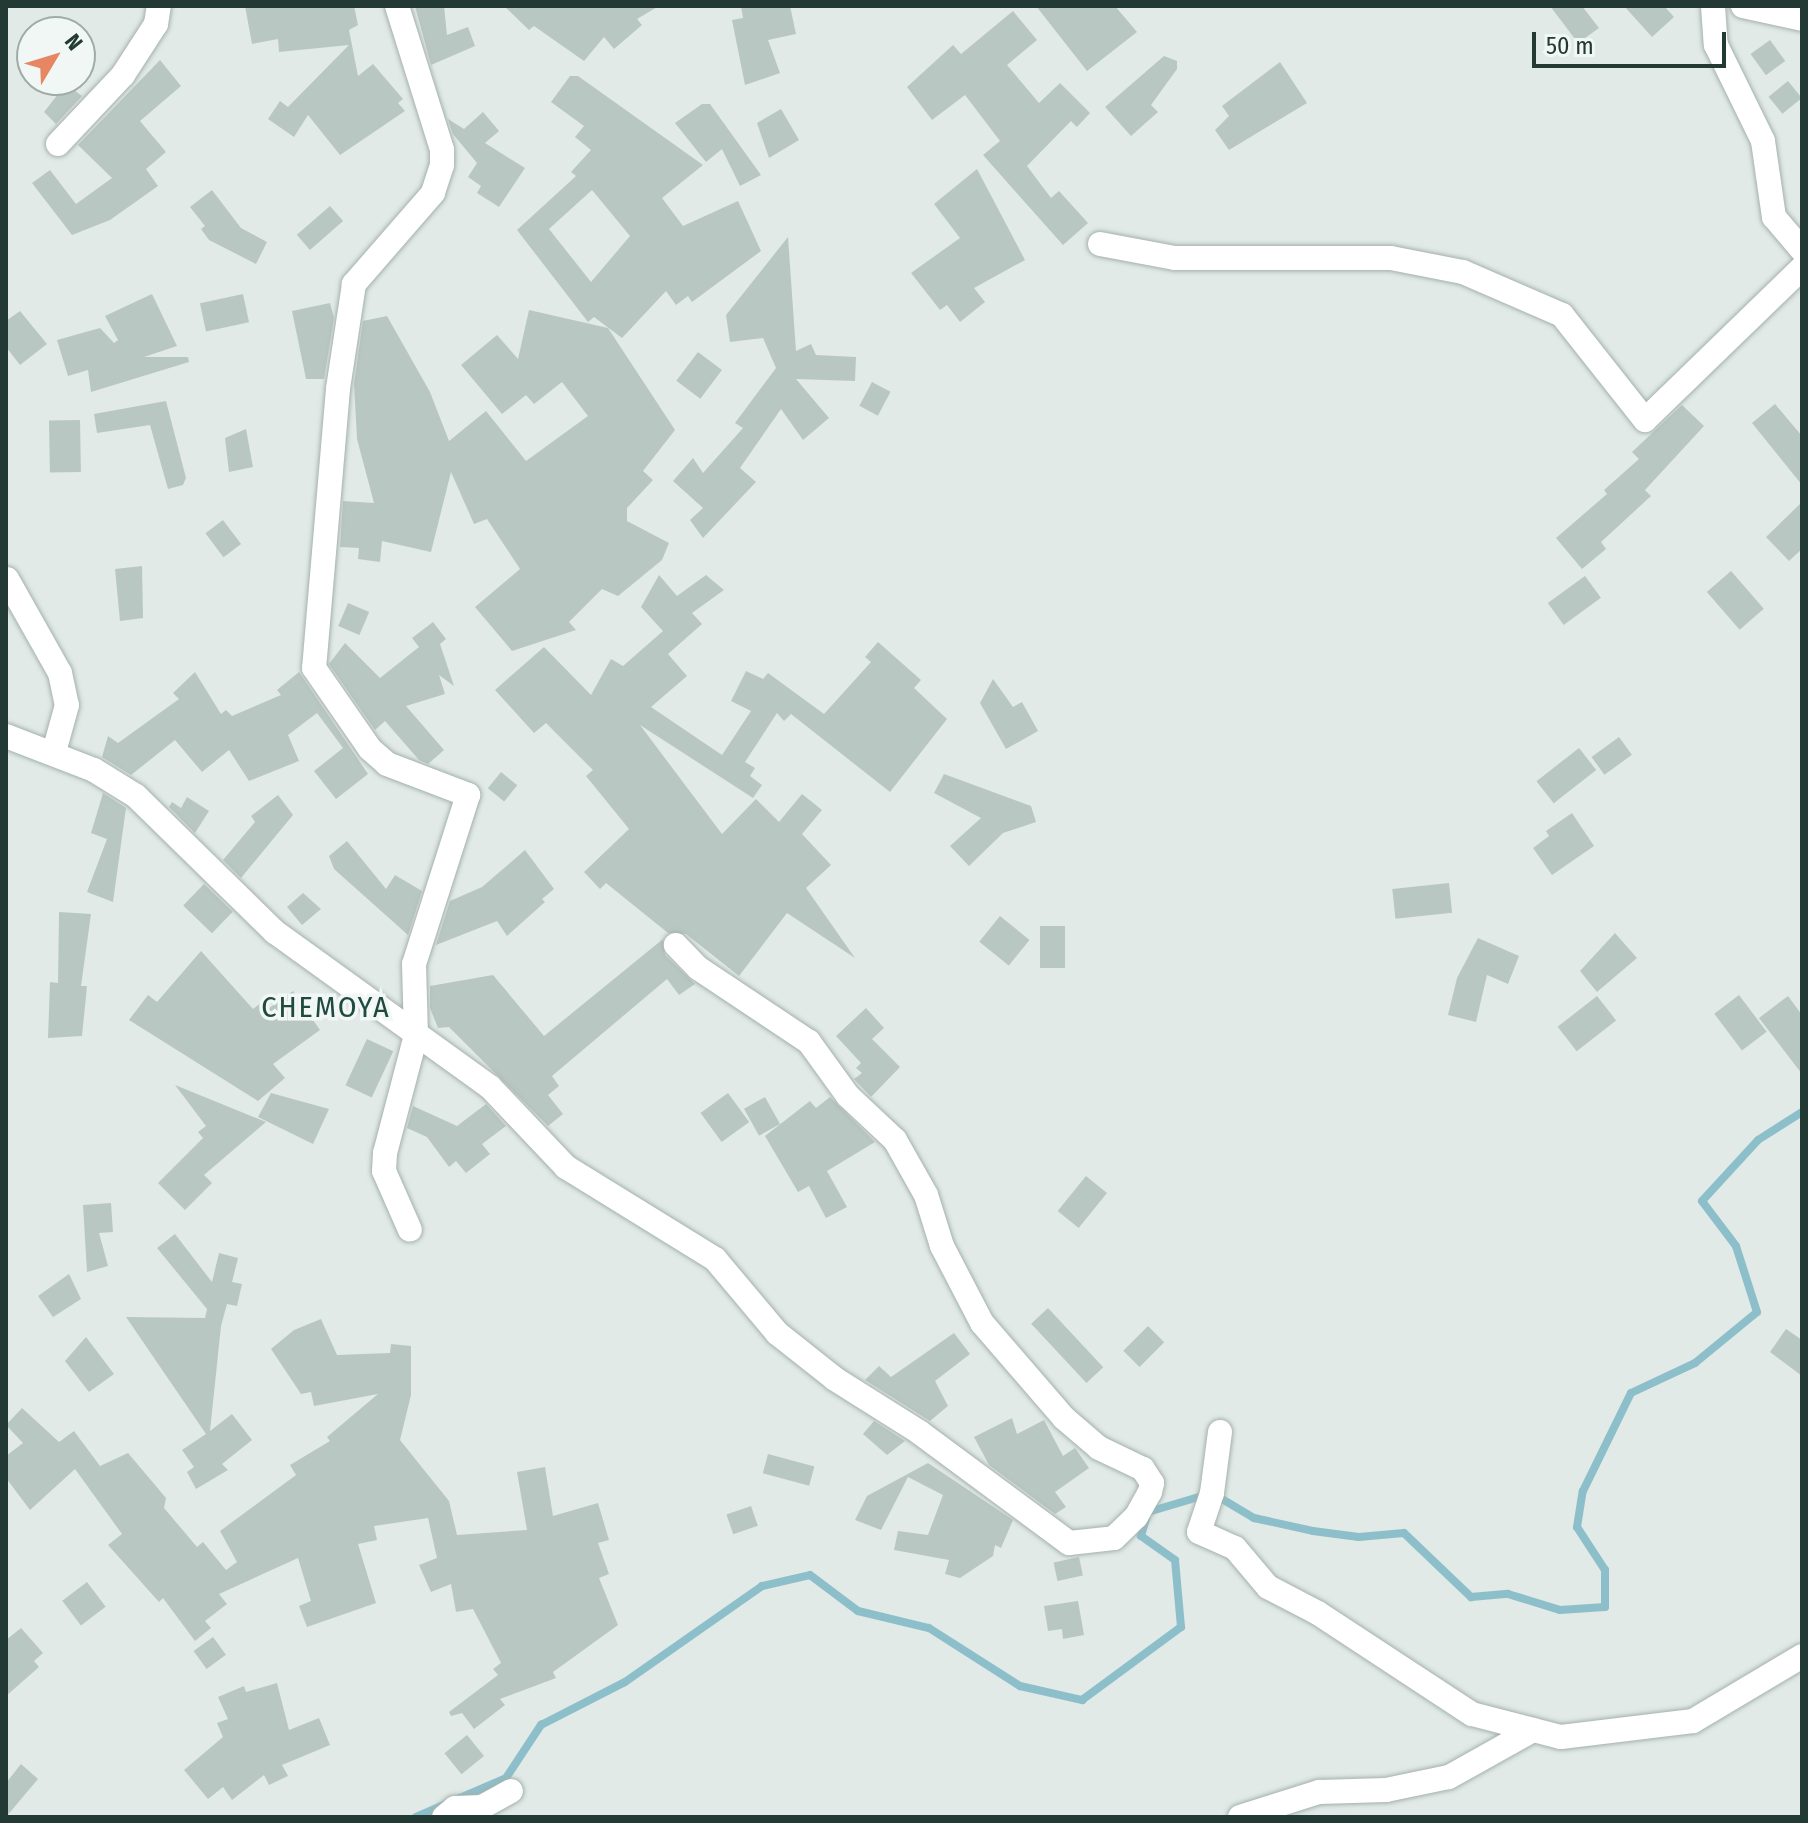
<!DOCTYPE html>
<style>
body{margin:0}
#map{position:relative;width:1808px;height:1823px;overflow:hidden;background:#e1eae6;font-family:"Fira Sans Condensed",sans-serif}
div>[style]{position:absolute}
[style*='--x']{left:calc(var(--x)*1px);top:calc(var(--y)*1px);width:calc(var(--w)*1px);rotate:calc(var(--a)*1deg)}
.stream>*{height:8px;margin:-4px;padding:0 4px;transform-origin:4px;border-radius:4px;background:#8dbfcb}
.building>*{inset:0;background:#b9c7c2;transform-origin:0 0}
.roads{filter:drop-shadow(0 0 2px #a4b1ad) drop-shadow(0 0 2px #a4b1ad)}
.minor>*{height:24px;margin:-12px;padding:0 12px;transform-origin:12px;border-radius:12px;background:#fff}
span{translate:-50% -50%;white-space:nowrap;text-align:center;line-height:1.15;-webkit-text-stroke:7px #f1f7f4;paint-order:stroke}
.quarter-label{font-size:30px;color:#204940;letter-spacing:2px}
.frame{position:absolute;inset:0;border:8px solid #233933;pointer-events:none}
.north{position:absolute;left:16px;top:16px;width:80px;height:80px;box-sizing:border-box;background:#f1f7f4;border:2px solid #9faba7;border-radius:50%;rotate:52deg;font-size:22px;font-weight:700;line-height:32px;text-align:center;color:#233933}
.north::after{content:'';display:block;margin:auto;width:28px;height:36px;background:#e68663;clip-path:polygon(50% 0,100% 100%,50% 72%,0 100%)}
.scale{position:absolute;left:1532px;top:32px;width:194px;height:36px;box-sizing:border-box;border:4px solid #233933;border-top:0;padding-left:10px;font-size:24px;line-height:28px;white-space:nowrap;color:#233933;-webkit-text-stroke:6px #f1f7f4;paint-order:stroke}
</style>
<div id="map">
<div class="stream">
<div style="--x:416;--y:1817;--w:98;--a:-23.4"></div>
<div style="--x:506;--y:1778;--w:64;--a:-56.6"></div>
<div style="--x:541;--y:1725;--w:94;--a:-27.1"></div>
<div style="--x:625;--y:1682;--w:167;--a:-35"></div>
<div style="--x:762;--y:1586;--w:49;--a:-12.9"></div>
<div style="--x:810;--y:1575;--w:60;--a:36.9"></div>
<div style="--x:858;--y:1611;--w:73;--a:13.5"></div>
<div style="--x:929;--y:1628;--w:108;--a:32.5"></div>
<div style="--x:1020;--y:1686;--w:64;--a:12.7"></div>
<div style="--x:1082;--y:1700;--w:123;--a:-36.4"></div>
<div style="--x:1181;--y:1627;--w:67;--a:-95.1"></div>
<div style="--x:1175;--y:1560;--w:42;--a:-144.8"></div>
<div style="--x:1141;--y:1536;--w:25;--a:-74"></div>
<div style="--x:1148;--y:1512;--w:67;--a:-16.5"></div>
<div style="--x:1212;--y:1493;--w:49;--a:30.8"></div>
<div style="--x:1254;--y:1518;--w:60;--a:12.4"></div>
<div style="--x:1313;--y:1531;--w:46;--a:7.4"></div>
<div style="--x:1359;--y:1537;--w:45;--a:-5.1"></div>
<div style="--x:1404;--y:1533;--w:93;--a:43.7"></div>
<div style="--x:1471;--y:1597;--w:37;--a:-5"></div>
<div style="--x:1508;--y:1594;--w:54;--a:17.1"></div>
<div style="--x:1560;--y:1610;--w:45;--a:-3.8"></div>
<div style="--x:1605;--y:1607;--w:37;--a:-90"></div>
<div style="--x:1605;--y:1570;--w:51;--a:-123.1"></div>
<div style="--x:1577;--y:1527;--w:36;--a:-81"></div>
<div style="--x:1583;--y:1491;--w:109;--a:-63.9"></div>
<div style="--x:1631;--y:1393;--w:71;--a:-25.1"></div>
<div style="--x:1695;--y:1363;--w:80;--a:-39.4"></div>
<div style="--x:1757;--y:1312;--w:69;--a:-107.7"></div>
<div style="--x:1736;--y:1246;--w:56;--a:-127.1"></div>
<div style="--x:1702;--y:1201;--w:83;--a:-47.4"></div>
<div style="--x:1758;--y:1140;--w:52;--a:-32.5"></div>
</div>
<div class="building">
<div style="clip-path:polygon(245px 6px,354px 6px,358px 25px,349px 30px,358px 76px,373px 64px,403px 99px,398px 103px,405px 111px,340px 155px,308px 115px,294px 137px,268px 119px,280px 101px,288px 107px,349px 45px,279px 52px,278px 39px,252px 44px)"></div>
<div style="clip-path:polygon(415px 6px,444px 6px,447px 35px,468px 27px,475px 46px,431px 65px)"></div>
<div style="clip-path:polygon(504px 6px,659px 6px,637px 19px,642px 25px,614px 49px,604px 37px,584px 61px,534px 26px,529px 30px)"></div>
<div style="clip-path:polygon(741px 6px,790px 6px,796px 34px,768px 40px,780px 73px,745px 85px,732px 20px,743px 18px)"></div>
<div style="clip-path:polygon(1036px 6px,1115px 6px,1137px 32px,1087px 71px)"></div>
<div style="clip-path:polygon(1550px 6px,1582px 6px,1599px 28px,1578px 43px)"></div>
<div style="clip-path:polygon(1624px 6px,1664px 6px,1674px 17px,1652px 37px)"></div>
<div style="clip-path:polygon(1013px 11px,1037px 40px,1007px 65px,1039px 103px,1060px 83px,1090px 113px,1077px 127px,1071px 121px,1027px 166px,1051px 198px,1059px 191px,1088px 223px,1063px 245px,983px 155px,1000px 141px,965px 95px,932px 120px,907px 87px,953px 45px,961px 54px)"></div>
<div style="left:1770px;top:40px;width:26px;height:24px;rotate:54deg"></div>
<div style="clip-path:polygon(1164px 56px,1177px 61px,1177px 69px,1151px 105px,1158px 112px,1131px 136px,1105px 107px)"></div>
<div style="clip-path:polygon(160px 60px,181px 86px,140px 121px,166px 152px,146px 169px,158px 186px,110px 220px,72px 235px,32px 183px,50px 170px,76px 204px,112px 178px,78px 145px)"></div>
<div style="clip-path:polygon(1280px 62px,1307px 103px,1229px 150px,1215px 130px,1229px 116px,1222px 106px)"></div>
<div style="clip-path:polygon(evenodd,570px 76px,578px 76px,703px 165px,662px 198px,683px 226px,738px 201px,761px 251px,692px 302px,688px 296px,676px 305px,666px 291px,622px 338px,594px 317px,588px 322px,517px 230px,576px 176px,571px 172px,591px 150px,575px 137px,584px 126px,551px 102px,570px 76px,592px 190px,630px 236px,591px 282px,549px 229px,592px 190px)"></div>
<div style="left:1788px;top:81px;width:22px;height:25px;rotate:51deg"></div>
<div style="clip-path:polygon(66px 84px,82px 96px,56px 124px,44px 112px)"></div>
<div style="clip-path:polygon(702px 104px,710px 104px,761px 175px,740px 186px,722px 149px,706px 162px,675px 123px)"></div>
<div style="clip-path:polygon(781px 109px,799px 140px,769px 158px,757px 123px)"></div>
<div style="clip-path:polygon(483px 112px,499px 131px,485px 143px,525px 168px,499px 207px,477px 193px,481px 186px,468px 177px,477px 163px,453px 134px,448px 119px,464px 129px)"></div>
<div style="clip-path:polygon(977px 169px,1025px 260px,974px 288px,985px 302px,960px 322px,947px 305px,940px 310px,911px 273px,960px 238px,934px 204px)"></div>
<div style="clip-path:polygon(212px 190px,241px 228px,267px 242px,256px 264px,209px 240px,201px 229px,205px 226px,190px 207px)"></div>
<div style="left:330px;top:206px;width:20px;height:44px;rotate:49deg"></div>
<div style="clip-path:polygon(788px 237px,796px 351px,811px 344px,816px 355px,856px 357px,855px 381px,796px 379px,829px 418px,803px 440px,781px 409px,740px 468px,756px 482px,703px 538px,690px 520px,703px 508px,673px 481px,693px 458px,703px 473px,743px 428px,735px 423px,776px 368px,763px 338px,730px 342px,726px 315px)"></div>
<div style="clip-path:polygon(152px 294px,177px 346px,144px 357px,188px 357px,189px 362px,91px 392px,88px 370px,68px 376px,57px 340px,100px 328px,114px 343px,118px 340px,105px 316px)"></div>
<div style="left:243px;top:294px;width:29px;height:44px;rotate:78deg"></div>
<div style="clip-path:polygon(330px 303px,334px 318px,324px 379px,306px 379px,292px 311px)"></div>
<div style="clip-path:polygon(529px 310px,608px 328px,675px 430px,643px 471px,653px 480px,627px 508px,627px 521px,669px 543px,662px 560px,618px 596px,602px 589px,569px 622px,576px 630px,512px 651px,475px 607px,520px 569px,487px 519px,474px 524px,451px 472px,431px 552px,382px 541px,380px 562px,358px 559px,359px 548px,340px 547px,343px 501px,374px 503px,357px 439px,354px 384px,363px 321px,387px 316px,430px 392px,449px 441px,486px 411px,526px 461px,588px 416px,562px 382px,534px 404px,526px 395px,502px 414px,461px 365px,497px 335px,518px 359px)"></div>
<div style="clip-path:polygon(20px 311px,47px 344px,20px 365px,6px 347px,6px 321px)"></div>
<div style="left:698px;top:352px;width:30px;height:36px;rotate:37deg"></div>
<div style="left:872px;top:382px;width:21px;height:27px;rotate:28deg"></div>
<div style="clip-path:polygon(166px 401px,186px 478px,183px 485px,168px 489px,150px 425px,97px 433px,94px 414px)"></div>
<div style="clip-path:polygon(1775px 404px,1802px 436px,1802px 485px,1752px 423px)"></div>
<div style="clip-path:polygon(1682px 405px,1704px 426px,1645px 490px,1651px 496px,1601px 542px,1606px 549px,1582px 569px,1556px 538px,1607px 494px,1604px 490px,1639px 459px,1632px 452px)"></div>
<div style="left:80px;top:420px;width:52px;height:31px;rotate:89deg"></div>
<div style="clip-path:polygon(246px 429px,253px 467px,229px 472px,225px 438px)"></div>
<div style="clip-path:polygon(1802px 502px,1802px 549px,1789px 561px,1766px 537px)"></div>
<div style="left:223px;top:520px;width:30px;height:22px;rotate:53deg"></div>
<div style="clip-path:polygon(142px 566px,143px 618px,120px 621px,115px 569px)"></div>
<div style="left:1731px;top:571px;width:50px;height:32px;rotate:49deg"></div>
<div style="clip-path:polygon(659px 575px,677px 596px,706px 575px,724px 590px,692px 613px,702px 624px,668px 654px,687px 676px,651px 707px,722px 755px,751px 711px,731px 701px,746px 671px,763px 679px,768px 673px,824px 714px,871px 662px,865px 657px,878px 642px,921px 680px,914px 688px,947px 719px,890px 792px,791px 714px,784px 721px,777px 713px,745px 762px,755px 768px,750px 776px,762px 785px,753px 798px,640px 725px,722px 834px,756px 799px,779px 822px,802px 794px,822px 810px,802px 834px,831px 865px,806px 888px,855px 958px,787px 913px,739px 976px,686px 934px,668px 933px,606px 883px,600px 889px,584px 872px,629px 829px,586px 776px,593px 770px,546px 723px,534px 733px,495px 690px,544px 647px,591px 695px,611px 659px,623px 666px,663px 631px,641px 607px)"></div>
<div style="left:1585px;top:576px;width:27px;height:46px;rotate:54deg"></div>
<div style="left:348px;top:603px;width:23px;height:25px;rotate:23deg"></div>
<div style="clip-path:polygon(433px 622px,446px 639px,440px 644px,454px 686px,439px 675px,445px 694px,406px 706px,444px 750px,428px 764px,419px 760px,385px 721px,375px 730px,329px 664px,345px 643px,380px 678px,419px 647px,412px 638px)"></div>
<div style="clip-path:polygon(195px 672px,221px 714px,226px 710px,232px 716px,281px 695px,277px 690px,299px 672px,368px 774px,336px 799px,314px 771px,343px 748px,317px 713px,288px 735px,299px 761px,249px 781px,229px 750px,202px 772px,175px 740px,131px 775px,102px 757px,108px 736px,118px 743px,179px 699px,173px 693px)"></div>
<div style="clip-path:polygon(993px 679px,1013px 707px,1022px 702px,1038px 731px,1006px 749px,980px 703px)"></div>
<div style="left:1619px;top:737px;width:22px;height:34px;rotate:54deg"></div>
<div style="left:1579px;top:748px;width:28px;height:54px;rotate:52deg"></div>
<div style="left:501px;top:772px;width:21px;height:21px;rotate:39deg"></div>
<div style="clip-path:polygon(944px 774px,1031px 806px,1036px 822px,1003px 833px,969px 866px,950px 846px,981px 818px,934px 793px)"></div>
<div style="clip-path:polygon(103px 793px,126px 808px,113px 902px,87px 892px,107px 839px,91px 833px)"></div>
<div style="clip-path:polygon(278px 795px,293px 815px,241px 878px,223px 860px,255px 822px,251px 816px)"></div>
<div style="clip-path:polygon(187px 797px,209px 811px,195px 833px,169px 807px,172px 802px,181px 808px)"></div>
<div style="clip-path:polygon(1572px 813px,1594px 846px,1552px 875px,1533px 848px,1549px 836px,1546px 831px)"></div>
<div style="clip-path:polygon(347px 841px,386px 889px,395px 875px,422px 891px,408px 935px,334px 869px,329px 856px)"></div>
<div style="clip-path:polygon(525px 850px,554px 889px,542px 899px,545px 902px,507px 936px,497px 921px,436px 945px,450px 901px,482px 887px)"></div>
<div style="left:1449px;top:883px;width:30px;height:57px;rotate:84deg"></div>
<div style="left:204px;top:884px;width:40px;height:30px;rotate:44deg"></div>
<div style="clip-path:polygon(303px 893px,321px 909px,302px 925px,287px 907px)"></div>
<div style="clip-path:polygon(59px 912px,91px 914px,81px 986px,87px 986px,82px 1036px,48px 1038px,50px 982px,58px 983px)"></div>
<div style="left:1000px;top:916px;width:38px;height:33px;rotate:39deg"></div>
<div style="left:1040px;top:926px;width:25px;height:42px"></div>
<div style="clip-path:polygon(1615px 933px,1637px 958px,1597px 992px,1580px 971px)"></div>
<div style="clip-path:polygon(1478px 938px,1519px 956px,1508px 984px,1487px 975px,1476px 1022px,1448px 1015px,1457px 978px)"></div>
<div style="clip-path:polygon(663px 939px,665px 955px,695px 984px,679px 995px,667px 979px,552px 1076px,559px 1086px,548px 1095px,563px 1114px,548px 1126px,449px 1027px,438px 1028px,430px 1008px,430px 986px,493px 975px,544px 1036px)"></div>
<div style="clip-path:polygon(201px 951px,253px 1009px,262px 1002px,268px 1009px,293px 991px,320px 1030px,273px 1064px,285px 1078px,258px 1101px,129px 1020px,148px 995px,157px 1002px)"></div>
<div style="left:1739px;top:995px;width:46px;height:31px;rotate:53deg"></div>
<div style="left:1597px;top:996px;width:31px;height:50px;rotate:52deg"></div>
<div style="clip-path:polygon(1788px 996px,1802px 1015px,1802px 1074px,1759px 1018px)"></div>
<div style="clip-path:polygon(866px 1008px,884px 1028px,872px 1039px,900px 1067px,871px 1097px,854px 1079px,862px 1073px,856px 1068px,861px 1063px,836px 1036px)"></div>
<div style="left:367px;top:1039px;width:29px;height:51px;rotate:25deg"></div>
<div style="clip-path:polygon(175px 1085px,266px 1122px,204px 1175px,212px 1183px,185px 1210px,158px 1183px,203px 1138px,198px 1132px,206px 1126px)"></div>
<div style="clip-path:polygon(271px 1093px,329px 1109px,313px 1144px,258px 1117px)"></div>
<div style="left:728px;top:1093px;width:36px;height:34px;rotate:54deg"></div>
<div style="left:765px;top:1097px;width:31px;height:24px;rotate:61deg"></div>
<div style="clip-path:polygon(830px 1097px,875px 1142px,827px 1171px,847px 1207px,826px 1218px,809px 1186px,798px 1192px,765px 1136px,810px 1101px,816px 1108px)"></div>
<div style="clip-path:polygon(486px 1104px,506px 1126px,482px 1144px,490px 1154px,466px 1173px,456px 1161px,449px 1167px,427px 1137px,407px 1128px,413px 1106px,457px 1126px)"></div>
<div style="left:1086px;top:1176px;width:27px;height:45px;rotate:39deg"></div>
<div style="clip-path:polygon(111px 1203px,113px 1232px,99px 1233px,108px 1266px,87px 1272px,83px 1205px)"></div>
<div style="clip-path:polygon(175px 1234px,212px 1282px,219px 1253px,238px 1258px,232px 1282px,242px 1284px,237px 1306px,227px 1304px,221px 1326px,210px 1431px,232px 1414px,252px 1440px,222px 1464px,228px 1470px,196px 1489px,187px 1472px,194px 1467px,182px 1450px,206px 1434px,126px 1317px,205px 1318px,207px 1309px,157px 1248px)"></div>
<div style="clip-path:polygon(69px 1274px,81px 1299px,53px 1317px,38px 1296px)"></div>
<div style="left:1048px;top:1308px;width:81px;height:23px;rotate:47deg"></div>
<div style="clip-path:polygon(321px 1319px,337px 1355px,390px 1353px,391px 1344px,411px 1346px,411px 1395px,400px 1440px,449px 1501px,457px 1535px,527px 1530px,517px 1472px,545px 1467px,553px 1516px,598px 1503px,609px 1540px,598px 1543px,609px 1574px,599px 1578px,618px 1625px,553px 1672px,556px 1678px,500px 1699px,505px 1705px,474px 1729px,462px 1713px,451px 1716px,449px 1712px,498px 1675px,493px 1669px,501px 1663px,473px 1609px,456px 1612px,451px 1584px,431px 1592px,419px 1565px,437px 1558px,428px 1518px,374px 1526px,377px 1540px,358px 1544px,376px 1603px,307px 1627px,299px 1606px,311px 1601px,298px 1558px,219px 1594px,227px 1604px,205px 1621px,211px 1628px,195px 1641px,163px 1598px,159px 1602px,108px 1545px,122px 1534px,75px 1469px,30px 1510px,6px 1478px,6px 1456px,23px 1443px,6px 1425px,22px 1408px,59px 1442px,74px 1431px,100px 1466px,128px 1453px,166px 1498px,164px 1508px,197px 1547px,203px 1542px,226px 1570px,237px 1562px,220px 1531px,296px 1475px,290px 1465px,330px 1441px,327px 1437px,378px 1394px,314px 1406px,311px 1392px,301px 1394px,271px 1349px,294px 1330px)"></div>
<div style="left:1148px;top:1326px;width:23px;height:35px;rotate:45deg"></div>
<div style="clip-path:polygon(1786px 1329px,1802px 1340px,1802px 1376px,1770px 1352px)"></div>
<div style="clip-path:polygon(954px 1333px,970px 1354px,935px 1381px,948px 1406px,930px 1421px,865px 1380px,879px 1366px,891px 1377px)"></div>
<div style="clip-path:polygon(86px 1337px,114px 1374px,89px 1392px,65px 1361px)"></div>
<div style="clip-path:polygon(1012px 1418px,1017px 1434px,1044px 1420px,1063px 1456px,1075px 1448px,1089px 1468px,1055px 1492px,1066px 1507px,1055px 1514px,989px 1465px,974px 1437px)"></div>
<div style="clip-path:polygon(874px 1421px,905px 1441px,887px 1455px,863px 1434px)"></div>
<div style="left:768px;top:1454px;width:48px;height:20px;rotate:15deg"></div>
<div style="clip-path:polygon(928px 1463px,1013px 1520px,1001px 1548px,995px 1545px,993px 1556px,960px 1578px,945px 1574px,949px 1560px,894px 1550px,898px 1531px,928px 1535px,943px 1495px,908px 1477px,881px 1530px,855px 1520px,867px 1496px)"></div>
<div style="left:751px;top:1506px;width:21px;height:26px;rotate:71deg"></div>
<div style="left:1079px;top:1557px;width:19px;height:26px;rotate:78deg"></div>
<div style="left:87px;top:1582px;width:31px;height:31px;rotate:53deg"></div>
<div style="clip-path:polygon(1078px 1601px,1084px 1635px,1063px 1639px,1062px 1629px,1048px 1631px,1044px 1606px)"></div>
<div style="clip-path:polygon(21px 1628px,43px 1653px,34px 1661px,39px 1667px,6px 1696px,6px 1640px)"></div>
<div style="left:213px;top:1637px;width:22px;height:24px;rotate:54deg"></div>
<div style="clip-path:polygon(277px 1683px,289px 1730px,319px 1718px,330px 1745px,282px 1765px,288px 1776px,269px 1785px,264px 1775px,232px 1800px,223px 1787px,208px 1799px,184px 1770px,223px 1737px,217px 1723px,228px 1719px,218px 1697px,244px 1686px,246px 1692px)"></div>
<div style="left:467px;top:1735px;width:27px;height:29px;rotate:51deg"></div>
<div style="clip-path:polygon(21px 1764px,38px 1779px,6px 1817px,6px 1783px)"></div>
</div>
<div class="roads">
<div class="minor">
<div style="--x:397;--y:6;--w:151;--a:72.6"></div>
<div style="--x:442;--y:150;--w:15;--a:90"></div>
<div style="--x:442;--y:165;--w:29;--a:108"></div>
<div style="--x:433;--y:193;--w:121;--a:131"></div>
<div style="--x:354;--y:284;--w:106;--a:98.7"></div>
<div style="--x:338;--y:389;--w:280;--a:94.9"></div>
<div style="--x:314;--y:668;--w:98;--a:55.3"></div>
<div style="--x:370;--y:749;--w:23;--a:41"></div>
<div style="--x:387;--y:764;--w:87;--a:20.9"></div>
<div style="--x:468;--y:795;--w:177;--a:107.7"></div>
<div style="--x:414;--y:964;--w:71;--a:88.4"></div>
<div style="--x:416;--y:1035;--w:122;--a:104.7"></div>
<div style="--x:385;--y:1153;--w:18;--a:93"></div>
<div style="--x:384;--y:1171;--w:64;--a:66.2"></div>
<div style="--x:1713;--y:6;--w:39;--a:86"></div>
<div style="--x:1716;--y:45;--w:107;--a:63.9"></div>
<div style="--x:1763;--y:141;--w:77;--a:81.8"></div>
<div style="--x:1774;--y:217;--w:43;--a:49.7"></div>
<div style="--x:1743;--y:6;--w:60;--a:12.4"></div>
<div style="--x:58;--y:144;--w:95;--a:-46.7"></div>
<div style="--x:123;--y:75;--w:61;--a:-57.1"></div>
<div style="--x:156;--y:24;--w:18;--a:-81"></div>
<div style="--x:1100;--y:244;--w:76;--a:10.6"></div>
<div style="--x:1175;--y:258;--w:216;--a:0"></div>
<div style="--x:1391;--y:258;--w:73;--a:11"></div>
<div style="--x:1463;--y:272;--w:108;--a:23.5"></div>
<div style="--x:1562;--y:315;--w:134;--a:51.7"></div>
<div style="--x:1645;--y:420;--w:219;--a:-44.1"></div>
<div style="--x:7;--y:579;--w:108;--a:60.6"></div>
<div style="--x:60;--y:673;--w:33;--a:78"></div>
<div style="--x:67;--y:705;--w:49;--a:105.5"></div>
<div style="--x:6;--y:736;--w:94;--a:21.1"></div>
<div style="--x:94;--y:770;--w:49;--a:31.8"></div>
<div style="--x:136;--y:796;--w:194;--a:44.4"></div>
<div style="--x:275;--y:932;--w:265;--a:35.8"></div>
<div style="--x:490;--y:1087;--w:110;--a:46.5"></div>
<div style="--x:566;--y:1167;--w:175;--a:31.7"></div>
<div style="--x:715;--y:1259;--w:97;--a:50"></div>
<div style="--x:777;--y:1333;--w:74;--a:38.4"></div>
<div style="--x:835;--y:1379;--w:99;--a:32.2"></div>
<div style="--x:919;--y:1432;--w:187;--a:36.5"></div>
<div style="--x:1069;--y:1543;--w:45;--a:-6.3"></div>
<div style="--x:1114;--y:1538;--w:30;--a:-44"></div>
<div style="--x:1136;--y:1517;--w:29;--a:-61"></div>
<div style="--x:1150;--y:1492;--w:9;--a:-77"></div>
<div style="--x:1152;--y:1483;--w:17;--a:-123"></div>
<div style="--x:1143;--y:1469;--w:49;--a:-154.5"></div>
<div style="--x:1099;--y:1448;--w:46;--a:-139.4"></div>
<div style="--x:1064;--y:1418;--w:125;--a:-130.8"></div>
<div style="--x:982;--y:1323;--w:87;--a:-117.5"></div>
<div style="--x:942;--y:1246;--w:53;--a:-107.4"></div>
<div style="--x:926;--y:1195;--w:63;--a:-119.4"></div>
<div style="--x:895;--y:1140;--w:64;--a:-136.9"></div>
<div style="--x:848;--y:1096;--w:67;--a:-125.8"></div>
<div style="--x:809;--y:1042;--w:133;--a:-146.3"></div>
<div style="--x:698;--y:968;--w:32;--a:-134"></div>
<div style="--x:1220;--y:1432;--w:62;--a:97.5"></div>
<div style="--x:1212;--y:1493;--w:41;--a:108.4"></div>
<div style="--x:1199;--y:1532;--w:39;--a:24"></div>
<div style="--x:1235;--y:1548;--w:51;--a:49.8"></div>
<div style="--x:1268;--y:1587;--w:56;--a:27.5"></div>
<div style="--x:1318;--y:1613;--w:184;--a:33.3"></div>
<div style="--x:1472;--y:1714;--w:92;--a:14.5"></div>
<div style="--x:1561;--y:1737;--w:133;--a:-6.9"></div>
<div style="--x:1693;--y:1721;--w:127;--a:-30.8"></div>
<div style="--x:444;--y:1817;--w:14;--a:-39"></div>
<div style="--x:455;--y:1808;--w:27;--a:-2"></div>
<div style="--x:482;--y:1807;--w:33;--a:-29"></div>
<div style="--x:1240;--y:1817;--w:83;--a:-17.6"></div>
<div style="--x:1319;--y:1792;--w:67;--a:-1.7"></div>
<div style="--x:1386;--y:1790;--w:64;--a:-11.7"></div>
<div style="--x:1449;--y:1777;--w:96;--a:-29.2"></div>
</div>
</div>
<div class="quarter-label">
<span style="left:326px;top:1007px">CHEMOYA</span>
</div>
<div class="frame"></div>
<div class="north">N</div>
<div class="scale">50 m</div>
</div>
